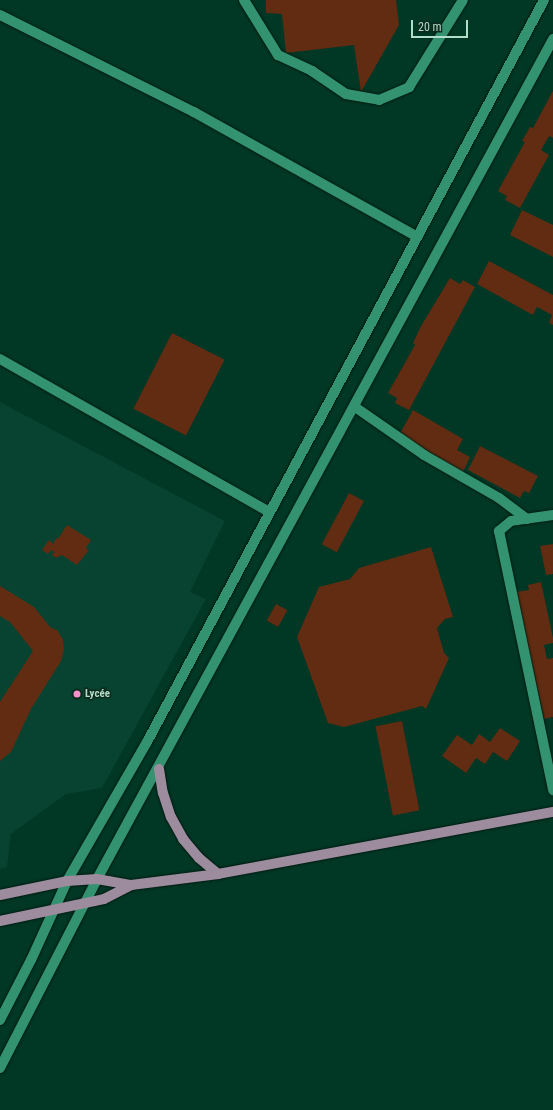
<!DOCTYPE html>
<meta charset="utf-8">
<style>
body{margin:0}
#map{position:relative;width:553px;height:1110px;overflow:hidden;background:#003725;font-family:"Roboto Condensed",sans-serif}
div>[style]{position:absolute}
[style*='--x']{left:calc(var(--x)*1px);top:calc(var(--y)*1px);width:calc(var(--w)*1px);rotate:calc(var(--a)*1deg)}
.built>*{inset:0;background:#074330}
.building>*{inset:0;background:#612c12;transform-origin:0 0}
.roads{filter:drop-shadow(0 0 1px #001b11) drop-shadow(0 0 1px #001b11)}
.minor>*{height:10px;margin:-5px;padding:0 5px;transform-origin:5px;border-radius:5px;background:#339370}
.major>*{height:10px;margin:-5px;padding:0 5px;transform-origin:5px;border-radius:5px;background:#9d8c9e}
.dots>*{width:11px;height:11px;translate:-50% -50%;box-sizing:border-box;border:2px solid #0c2a1e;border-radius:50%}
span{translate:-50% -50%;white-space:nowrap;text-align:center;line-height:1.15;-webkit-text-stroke:3px #0c2a1e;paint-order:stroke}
.poi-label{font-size:11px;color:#b2ddc9;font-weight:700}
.left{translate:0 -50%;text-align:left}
.scale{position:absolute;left:411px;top:20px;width:57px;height:18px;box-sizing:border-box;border:2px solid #b2ddc9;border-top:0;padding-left:5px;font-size:12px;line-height:14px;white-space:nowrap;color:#b2ddc9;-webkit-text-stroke:3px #0c2a1e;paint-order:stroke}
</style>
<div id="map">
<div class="built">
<div style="clip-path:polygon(0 402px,225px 521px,190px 592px,206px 599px,102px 788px,66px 794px,11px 834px,7px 867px,0 869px)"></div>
</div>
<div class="building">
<div style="clip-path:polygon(266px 0,396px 0,399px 25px,361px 92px,354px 45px,286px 53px,282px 14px,266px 13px)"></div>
<div style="clip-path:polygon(553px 91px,553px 138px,549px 136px,541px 150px,549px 155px,520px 208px,505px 200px,507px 196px,498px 191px,525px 142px,522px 141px,530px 127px,533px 128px)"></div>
<div style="clip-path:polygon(522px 210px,553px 225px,553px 257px,510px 235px)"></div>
<div style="clip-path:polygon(489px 261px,553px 295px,553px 325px,549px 323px,552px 315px,537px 307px,533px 315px,477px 284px)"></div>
<div style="clip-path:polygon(450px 278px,460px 284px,463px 280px,475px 287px,409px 410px,395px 403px,397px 398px,388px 393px,415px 345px,413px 343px,420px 328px)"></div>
<div style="left:172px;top:333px;width:59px;height:85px;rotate:27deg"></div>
<div style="clip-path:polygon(413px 410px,463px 439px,457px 450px,470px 457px,463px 472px,399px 435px)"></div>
<div style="clip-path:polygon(480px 446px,538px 476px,529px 493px,524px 491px,520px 498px,468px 470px)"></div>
<div style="left:349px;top:493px;width:17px;height:58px;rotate:28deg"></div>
<div style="clip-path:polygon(67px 525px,91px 540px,86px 548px,89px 550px,77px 565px,62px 555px,56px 558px,52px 555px,54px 552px,51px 550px,48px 554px,42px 550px,49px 540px,53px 544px,56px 538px,58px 539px)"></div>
<div style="clip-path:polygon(553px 544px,553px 574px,546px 575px,540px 546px)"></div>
<div style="clip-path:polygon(431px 547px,453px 617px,445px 619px,437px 628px,444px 653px,449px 658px,426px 709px,422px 706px,344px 727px,328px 723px,297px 637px,319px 587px,350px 579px,359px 568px)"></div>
<div style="clip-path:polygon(541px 582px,553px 638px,553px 643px,544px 645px,547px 659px,553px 658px,553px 717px,544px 719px,516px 592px,529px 590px,528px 585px)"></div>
<div style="clip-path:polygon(0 586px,34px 607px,51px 628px,57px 630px,63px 640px,64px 649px,61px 661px,31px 709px,11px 752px,0 761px,0 702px,33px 651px,10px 622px,0 616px)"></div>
<div style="left:276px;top:604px;width:13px;height:19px;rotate:29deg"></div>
<div style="left:402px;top:721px;width:91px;height:27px;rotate:79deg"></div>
<div style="clip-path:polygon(500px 728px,520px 741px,507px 761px,493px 752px,485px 764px,476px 758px,466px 773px,442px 756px,457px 735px,472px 745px,479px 734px,490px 742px)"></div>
</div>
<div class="roads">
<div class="minor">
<div style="--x:244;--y:0;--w:65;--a:58.3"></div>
<div style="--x:278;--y:55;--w:38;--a:25"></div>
<div style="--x:312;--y:71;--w:41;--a:34.1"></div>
<div style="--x:346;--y:94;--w:34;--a:10"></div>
<div style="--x:379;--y:100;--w:33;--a:-23"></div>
<div style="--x:409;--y:87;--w:102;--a:-58.2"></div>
<div style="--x:0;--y:15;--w:217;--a:26.6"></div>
<div style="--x:194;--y:112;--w:254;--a:29.2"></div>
<div style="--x:0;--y:359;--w:309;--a:29.6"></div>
<div style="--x:355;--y:407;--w:84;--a:34.8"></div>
<div style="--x:424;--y:455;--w:86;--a:29.8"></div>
<div style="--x:499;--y:498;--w:35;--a:37"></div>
<div style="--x:553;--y:515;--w:42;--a:171.9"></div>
<div style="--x:511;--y:521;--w:16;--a:140"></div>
<div style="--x:499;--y:531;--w:265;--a:78.2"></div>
<div style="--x:0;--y:1020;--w:68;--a:-62.7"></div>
<div style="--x:31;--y:960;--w:87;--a:-65.5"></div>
<div style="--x:67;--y:881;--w:160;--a:-60.1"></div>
<div style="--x:147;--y:742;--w:842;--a:-61.85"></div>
<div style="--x:0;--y:1068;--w:212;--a:-62.8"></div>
<div style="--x:97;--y:879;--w:956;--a:-61.5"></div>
</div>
<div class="major">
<div style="--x:159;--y:769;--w:24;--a:81"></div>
<div style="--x:163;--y:793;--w:25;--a:72"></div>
<div style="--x:171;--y:817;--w:25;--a:61"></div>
<div style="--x:183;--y:839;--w:25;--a:50"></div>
<div style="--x:199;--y:858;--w:25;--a:40"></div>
<div style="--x:0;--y:895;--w:68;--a:-11.8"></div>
<div style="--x:67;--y:881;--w:30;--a:-4"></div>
<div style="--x:97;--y:879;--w:35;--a:10"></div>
<div style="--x:131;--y:885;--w:88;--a:-7.2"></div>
<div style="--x:218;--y:874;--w:341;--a:-10.5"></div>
<div style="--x:0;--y:921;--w:106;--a:-11.9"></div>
<div style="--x:104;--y:899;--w:30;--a:-27"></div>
</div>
</div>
<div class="dots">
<div style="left:77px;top:694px;background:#f890cc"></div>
</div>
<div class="poi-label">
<span class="left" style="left:85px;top:694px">Lycée</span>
</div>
<div class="scale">20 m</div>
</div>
